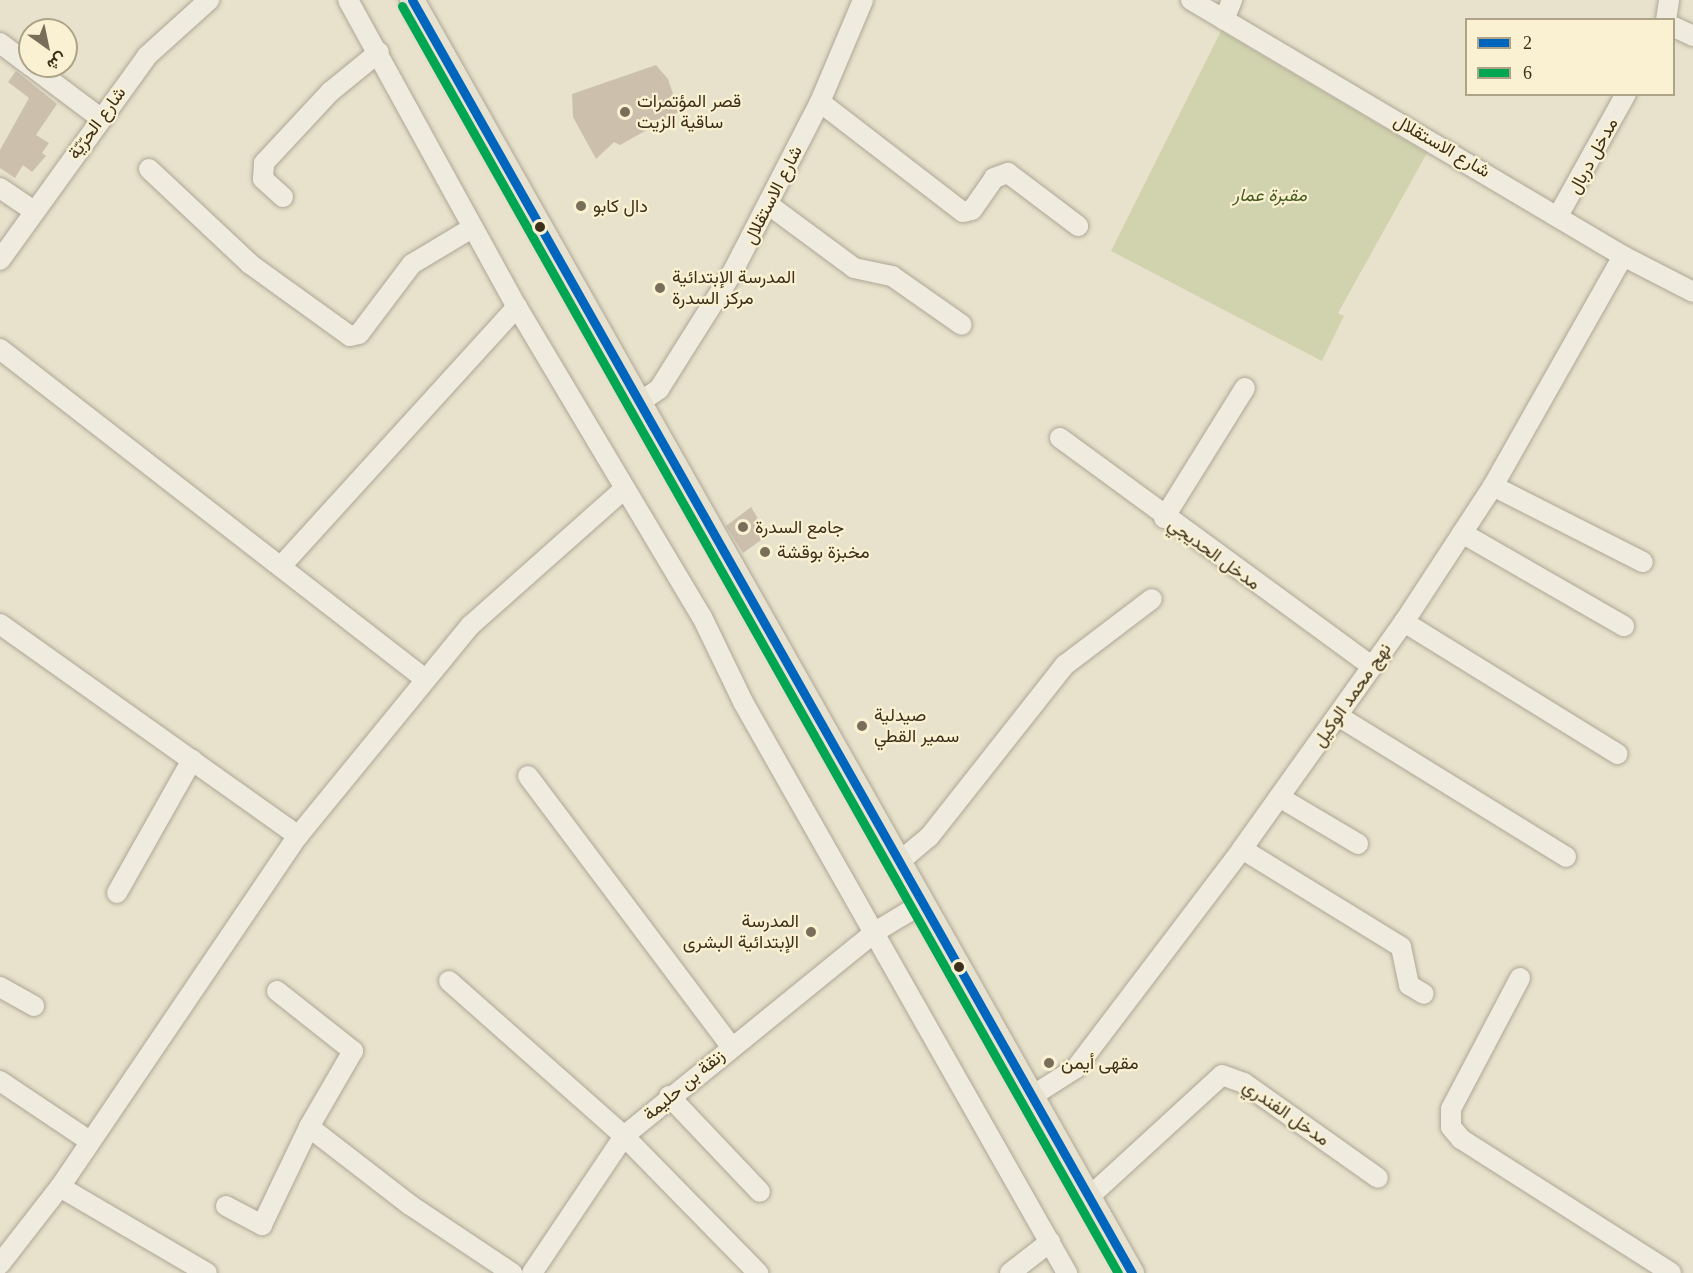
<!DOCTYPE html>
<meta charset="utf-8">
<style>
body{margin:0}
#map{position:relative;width:1693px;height:1273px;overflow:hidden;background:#e8e2cc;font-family:"Times New Roman",Vazirmatn,serif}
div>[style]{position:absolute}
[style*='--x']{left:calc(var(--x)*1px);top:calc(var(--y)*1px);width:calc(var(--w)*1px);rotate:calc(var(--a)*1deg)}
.cemetery>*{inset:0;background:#d0d3ad}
.building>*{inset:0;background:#ccc0ad}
.roads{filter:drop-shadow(0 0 2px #ada696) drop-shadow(0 0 2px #ada696)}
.minor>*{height:20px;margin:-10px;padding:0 10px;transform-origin:10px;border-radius:10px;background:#efebdf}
.major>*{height:24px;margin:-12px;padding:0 12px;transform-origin:12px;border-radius:12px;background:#e7e2cf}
.bus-1>*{height:9px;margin:-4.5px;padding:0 4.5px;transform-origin:4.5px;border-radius:4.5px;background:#0065bd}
.bus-2>*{height:9px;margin:-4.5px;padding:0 4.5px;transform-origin:4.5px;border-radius:4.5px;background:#00a651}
.dots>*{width:16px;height:16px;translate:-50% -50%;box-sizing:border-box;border:3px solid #f9f1d1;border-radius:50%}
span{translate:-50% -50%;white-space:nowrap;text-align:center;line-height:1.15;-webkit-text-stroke:4.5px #f9f1d1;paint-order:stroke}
.poi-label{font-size:18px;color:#3d2f1c}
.left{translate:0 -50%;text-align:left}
.right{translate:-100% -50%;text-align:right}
.street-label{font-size:18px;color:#3d2f1c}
.park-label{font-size:18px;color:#485c20;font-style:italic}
.legend{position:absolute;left:1465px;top:18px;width:210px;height:78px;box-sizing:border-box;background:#f9f1d1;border:2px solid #aea389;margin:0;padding:8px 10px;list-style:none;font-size:18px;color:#3d2f1c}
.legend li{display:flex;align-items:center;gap:12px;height:30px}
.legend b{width:30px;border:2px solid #aea389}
.north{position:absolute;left:18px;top:18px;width:60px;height:60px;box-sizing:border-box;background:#f9f1d1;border:2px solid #aea389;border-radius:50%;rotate:147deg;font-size:16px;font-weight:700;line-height:24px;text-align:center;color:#3d2f1c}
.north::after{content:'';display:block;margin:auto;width:21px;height:27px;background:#796e5a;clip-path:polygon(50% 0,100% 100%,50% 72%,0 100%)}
</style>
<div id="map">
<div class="cemetery">
<div style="clip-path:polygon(1221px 31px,1427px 153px,1338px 313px,1344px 316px,1322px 361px,1111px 251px)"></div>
</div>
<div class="building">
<div style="clip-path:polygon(656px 65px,668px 79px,679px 112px,620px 145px,614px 142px,596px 159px,573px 117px,572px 94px)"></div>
<div style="clip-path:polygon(16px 71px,57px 104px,36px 135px,49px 143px,42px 153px,46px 156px,32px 172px,23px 165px,15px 178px,0 168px,0 150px,29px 98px,8px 82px)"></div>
<div style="clip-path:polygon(751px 507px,768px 535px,743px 553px,726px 526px)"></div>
</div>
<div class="roads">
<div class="minor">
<div style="--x:348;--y:0;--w:350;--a:61.2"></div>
<div style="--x:517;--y:307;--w:361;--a:59.2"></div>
<div style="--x:702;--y:617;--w:94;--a:64.2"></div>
<div style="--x:743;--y:702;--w:657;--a:60.43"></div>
<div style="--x:1191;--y:0;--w:502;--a:30.65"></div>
<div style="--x:1623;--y:256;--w:79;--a:27.2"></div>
<div style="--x:1224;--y:20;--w:22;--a:-68"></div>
<div style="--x:1666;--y:20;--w:20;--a:-81"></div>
<div style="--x:1674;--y:27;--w:21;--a:25"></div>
<div style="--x:0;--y:43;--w:38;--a:37"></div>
<div style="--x:31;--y:66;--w:85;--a:36.9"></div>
<div style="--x:820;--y:102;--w:180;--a:37.6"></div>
<div style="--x:963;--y:212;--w:9;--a:-13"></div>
<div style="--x:972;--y:210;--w:39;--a:-55"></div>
<div style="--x:994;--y:178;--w:15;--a:-20"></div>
<div style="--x:1008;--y:173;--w:88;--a:37.1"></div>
<div style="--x:149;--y:169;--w:139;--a:43.2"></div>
<div style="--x:250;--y:264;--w:123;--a:35.8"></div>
<div style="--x:350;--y:336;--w:9;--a:-13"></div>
<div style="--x:359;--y:334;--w:88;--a:-52.9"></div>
<div style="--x:412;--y:264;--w:70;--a:-31"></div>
<div style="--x:0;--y:188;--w:41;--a:34.1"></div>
<div style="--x:283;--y:197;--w:27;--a:-138"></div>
<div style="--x:263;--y:179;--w:16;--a:-86"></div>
<div style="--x:264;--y:163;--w:97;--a:-47.1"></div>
<div style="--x:330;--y:92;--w:63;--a:-39.2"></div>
<div style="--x:769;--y:205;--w:106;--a:36.5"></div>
<div style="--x:854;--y:268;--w:39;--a:12"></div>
<div style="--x:892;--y:276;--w:85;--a:35"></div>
<div style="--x:1558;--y:216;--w:140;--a:-60.9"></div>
<div style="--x:0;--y:260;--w:251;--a:-54.2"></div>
<div style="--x:147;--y:56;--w:84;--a:-42.1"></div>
<div style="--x:0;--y:349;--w:538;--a:37.83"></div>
<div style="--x:637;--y:404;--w:27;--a:-34"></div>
<div style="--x:659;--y:389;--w:137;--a:-57.8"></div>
<div style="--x:732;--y:273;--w:192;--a:-62.8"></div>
<div style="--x:820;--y:102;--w:111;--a:-67.1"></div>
<div style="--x:1060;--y:438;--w:386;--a:36.2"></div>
<div style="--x:1493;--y:486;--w:168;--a:26.9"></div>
<div style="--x:1164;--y:518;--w:153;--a:-58.1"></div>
<div style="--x:1462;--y:533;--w:187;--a:29.9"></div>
<div style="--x:283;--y:564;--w:348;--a:-47.7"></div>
<div style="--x:1404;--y:622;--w:251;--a:31.7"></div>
<div style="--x:0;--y:624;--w:366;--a:35.4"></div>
<div style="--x:1338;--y:716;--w:268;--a:31.7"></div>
<div style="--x:528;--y:776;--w:338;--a:53.1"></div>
<div style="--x:1279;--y:797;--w:92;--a:30.7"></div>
<div style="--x:1242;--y:849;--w:187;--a:31.6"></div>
<div style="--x:1401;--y:947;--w:39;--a:78"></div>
<div style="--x:1409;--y:985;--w:17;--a:31"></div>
<div style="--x:899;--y:862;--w:39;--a:-40"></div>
<div style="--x:929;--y:837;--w:219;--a:-51.7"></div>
<div style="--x:1065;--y:665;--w:109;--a:-37.2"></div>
<div style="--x:117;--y:893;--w:153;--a:-60.6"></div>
<div style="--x:1520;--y:978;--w:148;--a:117.8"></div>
<div style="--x:1451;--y:1109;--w:18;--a:90"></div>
<div style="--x:1451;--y:1127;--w:16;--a:50"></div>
<div style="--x:1461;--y:1139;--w:249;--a:32.5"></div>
<div style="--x:449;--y:981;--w:234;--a:41.5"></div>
<div style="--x:624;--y:1136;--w:192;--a:45.6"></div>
<div style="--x:0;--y:987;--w:39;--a:29"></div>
<div style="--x:277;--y:991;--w:97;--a:38.3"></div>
<div style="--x:353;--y:1051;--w:88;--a:120.1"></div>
<div style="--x:309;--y:1127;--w:128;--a:37.7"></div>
<div style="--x:410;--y:1205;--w:123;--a:33.7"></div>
<div style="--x:0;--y:1081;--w:106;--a:33.8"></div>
<div style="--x:669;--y:1096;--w:132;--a:46.5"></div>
<div style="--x:1032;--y:1096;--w:52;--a:-32.5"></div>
<div style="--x:1076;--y:1068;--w:275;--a:-52.8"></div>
<div style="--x:1242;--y:849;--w:279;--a:-54.5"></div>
<div style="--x:1404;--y:622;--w:163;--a:-56.8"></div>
<div style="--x:1493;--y:486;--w:264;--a:-60.5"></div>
<div style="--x:60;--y:1187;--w:170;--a:30.3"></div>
<div style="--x:1089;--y:1197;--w:180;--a:-42.5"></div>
<div style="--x:1222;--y:1075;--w:23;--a:20"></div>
<div style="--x:1244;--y:1083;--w:164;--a:35.3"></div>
<div style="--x:226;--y:1206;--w:41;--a:27.8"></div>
<div style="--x:262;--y:1225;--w:109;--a:-64.4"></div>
<div style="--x:0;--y:1264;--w:98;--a:-52.1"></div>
<div style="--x:60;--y:1187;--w:424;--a:-55.9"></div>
<div style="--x:298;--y:836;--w:273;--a:-50.7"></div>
<div style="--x:471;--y:625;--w:205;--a:-41.6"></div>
<div style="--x:532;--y:1273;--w:165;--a:-56.1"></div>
<div style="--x:624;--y:1136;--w:323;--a:-39.1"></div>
<div style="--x:875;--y:932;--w:56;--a:-31.1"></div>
<div style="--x:1010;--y:1273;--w:51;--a:-37.8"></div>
</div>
<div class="major">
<div style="--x:412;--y:0;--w:1463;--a:60.51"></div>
</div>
</div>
<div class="bus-1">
<div style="--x:412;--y:0;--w:1463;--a:60.51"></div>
</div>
<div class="bus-2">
<div style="--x:402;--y:6;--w:1455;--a:60.53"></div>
</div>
<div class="dots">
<div style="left:625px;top:112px;background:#796e5a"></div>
<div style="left:581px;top:206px;background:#796e5a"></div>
<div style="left:540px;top:227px;background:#3d2f1c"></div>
<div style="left:660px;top:288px;background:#796e5a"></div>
<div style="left:743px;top:527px;background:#796e5a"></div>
<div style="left:765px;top:552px;background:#796e5a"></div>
<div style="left:862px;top:726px;background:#796e5a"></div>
<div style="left:811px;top:932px;background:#796e5a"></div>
<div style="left:959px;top:967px;background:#3d2f1c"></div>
<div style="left:1049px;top:1063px;background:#796e5a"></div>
</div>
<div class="poi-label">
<span class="left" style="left:637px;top:112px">قصر المؤتمرات<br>ساقية الزيت</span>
<span class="left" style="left:593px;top:206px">دال كابو</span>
<span class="left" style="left:672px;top:288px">المدرسة الإبتدائية<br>مركز السدرة</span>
<span class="left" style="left:755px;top:527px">جامع السدرة</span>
<span class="left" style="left:777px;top:552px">مخبزة بوقشة</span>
<span class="left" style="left:874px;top:726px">صيدلية<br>سمير القطي</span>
<span class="right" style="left:799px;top:932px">المدرسة<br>الإبتدائية البشرى</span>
<span class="left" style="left:1061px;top:1063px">مقهى أيمن</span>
</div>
<div class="street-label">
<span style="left:97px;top:123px;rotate:-54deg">شارع الحرّيّة</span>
<span style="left:1442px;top:146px;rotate:30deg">شارع الاستقلال</span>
<span style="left:1593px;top:156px;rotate:-61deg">مدخل دربال</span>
<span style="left:773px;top:195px;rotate:-63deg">شارع الاستقلال</span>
<span style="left:1214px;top:554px;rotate:36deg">مدخل الحديجي</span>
<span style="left:1352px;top:695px;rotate:-55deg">نهج محمد الوكيل</span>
<span style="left:684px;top:1085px;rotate:-40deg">زنقة بن حليمة</span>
<span style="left:1286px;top:1113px;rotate:35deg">مدخل الفندري</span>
</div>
<div class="park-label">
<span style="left:1270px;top:195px">مقبرة عمار</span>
</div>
<ul class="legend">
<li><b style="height:8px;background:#0065bd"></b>2</li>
<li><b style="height:8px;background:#00a651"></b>6</li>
</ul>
<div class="north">ش</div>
</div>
